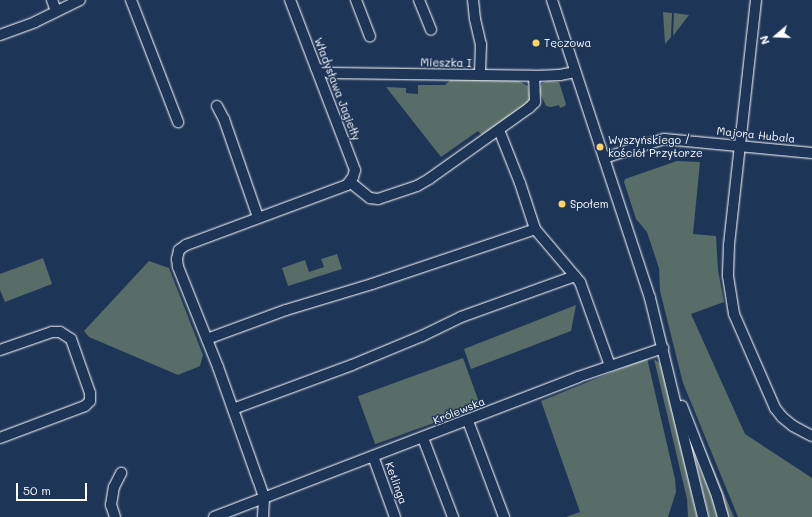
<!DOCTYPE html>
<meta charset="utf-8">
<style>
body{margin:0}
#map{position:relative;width:812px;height:517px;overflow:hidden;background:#1d3557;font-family:Mali,sans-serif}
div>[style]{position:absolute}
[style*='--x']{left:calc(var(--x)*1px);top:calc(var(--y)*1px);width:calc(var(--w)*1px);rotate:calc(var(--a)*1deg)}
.green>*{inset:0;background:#586d68;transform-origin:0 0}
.roads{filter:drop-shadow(0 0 1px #fff) drop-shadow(0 0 1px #fff)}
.minor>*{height:10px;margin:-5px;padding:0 5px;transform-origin:5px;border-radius:5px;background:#1d3557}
.dots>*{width:11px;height:11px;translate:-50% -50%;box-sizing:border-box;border:2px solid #1d3557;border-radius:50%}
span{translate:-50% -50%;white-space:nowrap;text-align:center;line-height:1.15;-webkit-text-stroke:3px #1d3557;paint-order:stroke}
.poi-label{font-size:11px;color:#fff}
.left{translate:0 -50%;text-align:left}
.street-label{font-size:11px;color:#fff}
.north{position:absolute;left:756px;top:16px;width:40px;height:40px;-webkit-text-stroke:3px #1d3557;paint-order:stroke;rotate:251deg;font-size:11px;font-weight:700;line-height:16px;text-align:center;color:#fff}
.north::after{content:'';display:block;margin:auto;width:14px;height:18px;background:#fff;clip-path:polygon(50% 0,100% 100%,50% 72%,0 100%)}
.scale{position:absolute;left:16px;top:483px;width:71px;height:18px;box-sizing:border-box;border:2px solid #fff;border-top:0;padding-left:5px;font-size:12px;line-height:14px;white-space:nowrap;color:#fff;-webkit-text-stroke:3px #1d3557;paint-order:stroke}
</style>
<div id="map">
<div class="green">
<div style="clip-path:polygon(663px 12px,672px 13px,671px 37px,665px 44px)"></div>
<div style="clip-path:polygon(674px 13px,689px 15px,673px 36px)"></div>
<div style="clip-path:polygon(450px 80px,517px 80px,528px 86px,530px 97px,528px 103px,483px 136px,478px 131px,441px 157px,386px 87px,406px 88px,406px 93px,418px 94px,418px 85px,445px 85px)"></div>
<div style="clip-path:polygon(548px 81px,559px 82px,566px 104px,565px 106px,560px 108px,559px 105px,551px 107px,546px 106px,539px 91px,542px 83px)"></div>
<div style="clip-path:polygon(677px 161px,700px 162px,693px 234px,716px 236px,718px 270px,724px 302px,691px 314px,745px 434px,812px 478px,812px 517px,738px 517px,683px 383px,660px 291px,659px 268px,647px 232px,636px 219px,624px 182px,625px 179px)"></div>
<div style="clip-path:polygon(337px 254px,342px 269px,288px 286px,282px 268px,305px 260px,309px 272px,324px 267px,321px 259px)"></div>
<div style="clip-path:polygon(43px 258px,52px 284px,5px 302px,0 290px,0 274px)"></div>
<div style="clip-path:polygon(149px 261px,169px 268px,203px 355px,200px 366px,178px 375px,89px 337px,84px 331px)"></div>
<div style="clip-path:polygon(576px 305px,571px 331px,471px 369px,464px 349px)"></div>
<div style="left:463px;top:358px;width:51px;height:112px;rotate:70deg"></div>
<div style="clip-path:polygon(647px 358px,675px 479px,676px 492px,668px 517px,566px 517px,580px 512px,541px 401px)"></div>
<div style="clip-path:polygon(654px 359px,662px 365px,697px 517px,688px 517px,687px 499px)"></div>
<div style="clip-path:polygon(677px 384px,734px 517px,727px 517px,722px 494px)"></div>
<div style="clip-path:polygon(693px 452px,713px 500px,717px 517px,709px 517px)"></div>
</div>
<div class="roads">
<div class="minor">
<div style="--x:52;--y:0;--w:12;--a:70"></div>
<div style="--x:131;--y:0;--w:131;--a:68.9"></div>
<div style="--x:356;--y:0;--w:39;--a:69"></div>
<div style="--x:419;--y:0;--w:32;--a:68"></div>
<div style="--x:473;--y:0;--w:19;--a:84"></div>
<div style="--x:475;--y:19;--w:26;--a:77"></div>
<div style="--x:481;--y:44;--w:31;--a:92"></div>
<div style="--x:552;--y:0;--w:314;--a:71.8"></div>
<div style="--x:650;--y:298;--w:225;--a:76.4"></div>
<div style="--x:756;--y:0;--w:246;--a:96.3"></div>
<div style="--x:729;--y:245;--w:31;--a:92"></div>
<div style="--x:728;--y:276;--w:38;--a:81"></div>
<div style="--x:734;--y:314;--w:103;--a:66.4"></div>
<div style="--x:775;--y:408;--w:11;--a:52"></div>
<div style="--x:782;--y:417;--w:14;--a:39"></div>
<div style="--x:793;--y:426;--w:21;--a:28"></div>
<div style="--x:0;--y:35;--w:37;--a:-20"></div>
<div style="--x:35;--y:22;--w:50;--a:-26.1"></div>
<div style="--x:316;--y:68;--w:15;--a:20"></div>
<div style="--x:330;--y:73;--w:204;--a:0.8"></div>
<div style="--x:534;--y:76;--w:26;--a:-2"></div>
<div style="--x:560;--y:75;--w:15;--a:-11"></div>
<div style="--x:217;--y:106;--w:15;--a:62"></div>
<div style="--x:224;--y:119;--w:104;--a:70.9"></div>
<div style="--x:499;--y:130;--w:57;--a:68.4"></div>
<div style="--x:520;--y:183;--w:48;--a:71.9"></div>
<div style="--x:535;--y:229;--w:70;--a:49.7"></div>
<div style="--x:580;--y:282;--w:89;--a:70.3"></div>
<div style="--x:604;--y:158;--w:63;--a:-17.6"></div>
<div style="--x:664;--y:139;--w:149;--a:5.4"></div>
<div style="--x:350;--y:182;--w:26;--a:39"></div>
<div style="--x:370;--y:198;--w:8;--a:7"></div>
<div style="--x:378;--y:199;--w:41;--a:-18.4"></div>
<div style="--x:417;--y:186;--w:14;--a:-30"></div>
<div style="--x:429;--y:179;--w:123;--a:-35.4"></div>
<div style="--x:529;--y:108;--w:8;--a:-45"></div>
<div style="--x:535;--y:102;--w:26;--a:-92"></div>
<div style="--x:207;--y:339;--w:84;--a:-20.2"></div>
<div style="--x:286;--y:310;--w:90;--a:-16.8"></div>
<div style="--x:372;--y:284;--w:172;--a:-18.6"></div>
<div style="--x:0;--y:350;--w:55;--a:-19.1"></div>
<div style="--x:52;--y:332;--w:8;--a:0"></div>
<div style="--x:60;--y:332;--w:13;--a:32"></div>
<div style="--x:71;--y:339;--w:57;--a:70.6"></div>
<div style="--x:90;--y:393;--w:8;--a:90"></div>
<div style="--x:90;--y:401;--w:7;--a:135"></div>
<div style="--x:85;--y:406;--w:91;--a:159.4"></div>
<div style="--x:682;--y:406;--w:97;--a:68.7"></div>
<div style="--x:717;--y:496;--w:22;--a:74"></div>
<div style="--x:233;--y:409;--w:127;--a:-20.3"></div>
<div style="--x:352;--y:365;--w:76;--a:-22.5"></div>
<div style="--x:422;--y:336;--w:43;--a:-26"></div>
<div style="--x:461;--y:317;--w:121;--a:-19.8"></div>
<div style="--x:468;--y:421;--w:103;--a:69.4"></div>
<div style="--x:423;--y:438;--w:85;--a:69.2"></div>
<div style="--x:373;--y:456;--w:65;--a:70.2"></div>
<div style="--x:115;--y:517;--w:13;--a:-108"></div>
<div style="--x:111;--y:505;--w:18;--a:-81"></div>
<div style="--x:114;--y:487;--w:16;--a:-63"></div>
<div style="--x:214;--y:517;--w:390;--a:-21"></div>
<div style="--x:578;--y:377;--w:90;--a:-18.8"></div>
<div style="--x:263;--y:517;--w:20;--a:-87"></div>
<div style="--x:264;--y:497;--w:18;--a:-109"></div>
<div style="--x:258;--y:480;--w:120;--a:-109.5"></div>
<div style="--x:218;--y:367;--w:108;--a:-111.8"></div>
<div style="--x:178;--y:267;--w:8;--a:-97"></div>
<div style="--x:177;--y:259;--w:9;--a:-77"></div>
<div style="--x:179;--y:250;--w:9;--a:-36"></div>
<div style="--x:186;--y:245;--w:172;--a:-20.4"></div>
<div style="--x:347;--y:185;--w:10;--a:-53"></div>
<div style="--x:353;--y:177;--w:7;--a:-74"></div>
<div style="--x:355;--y:170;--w:182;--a:-110.9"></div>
</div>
</div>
<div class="dots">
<div style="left:536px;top:43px;background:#ffd166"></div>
<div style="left:600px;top:147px;background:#ffd166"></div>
<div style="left:562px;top:204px;background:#ffd166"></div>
</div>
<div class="poi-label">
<span class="left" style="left:544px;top:43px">Tęczowa</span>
<span class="left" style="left:608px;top:147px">Wyszyńskiego /<br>kościół Przytorze</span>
<span class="left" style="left:570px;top:204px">Społem</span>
</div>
<div class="street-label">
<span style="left:446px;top:63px;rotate:1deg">Mieszka I</span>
<span style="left:337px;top:89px;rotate:69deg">Władysława Jagiełły</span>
<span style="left:756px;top:135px;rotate:6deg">Majora Hubala</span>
<span style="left:459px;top:411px;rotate:-22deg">Królewska</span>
<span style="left:396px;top:483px;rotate:70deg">Ketlinga</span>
</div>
<div class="north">N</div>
<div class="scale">50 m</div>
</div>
